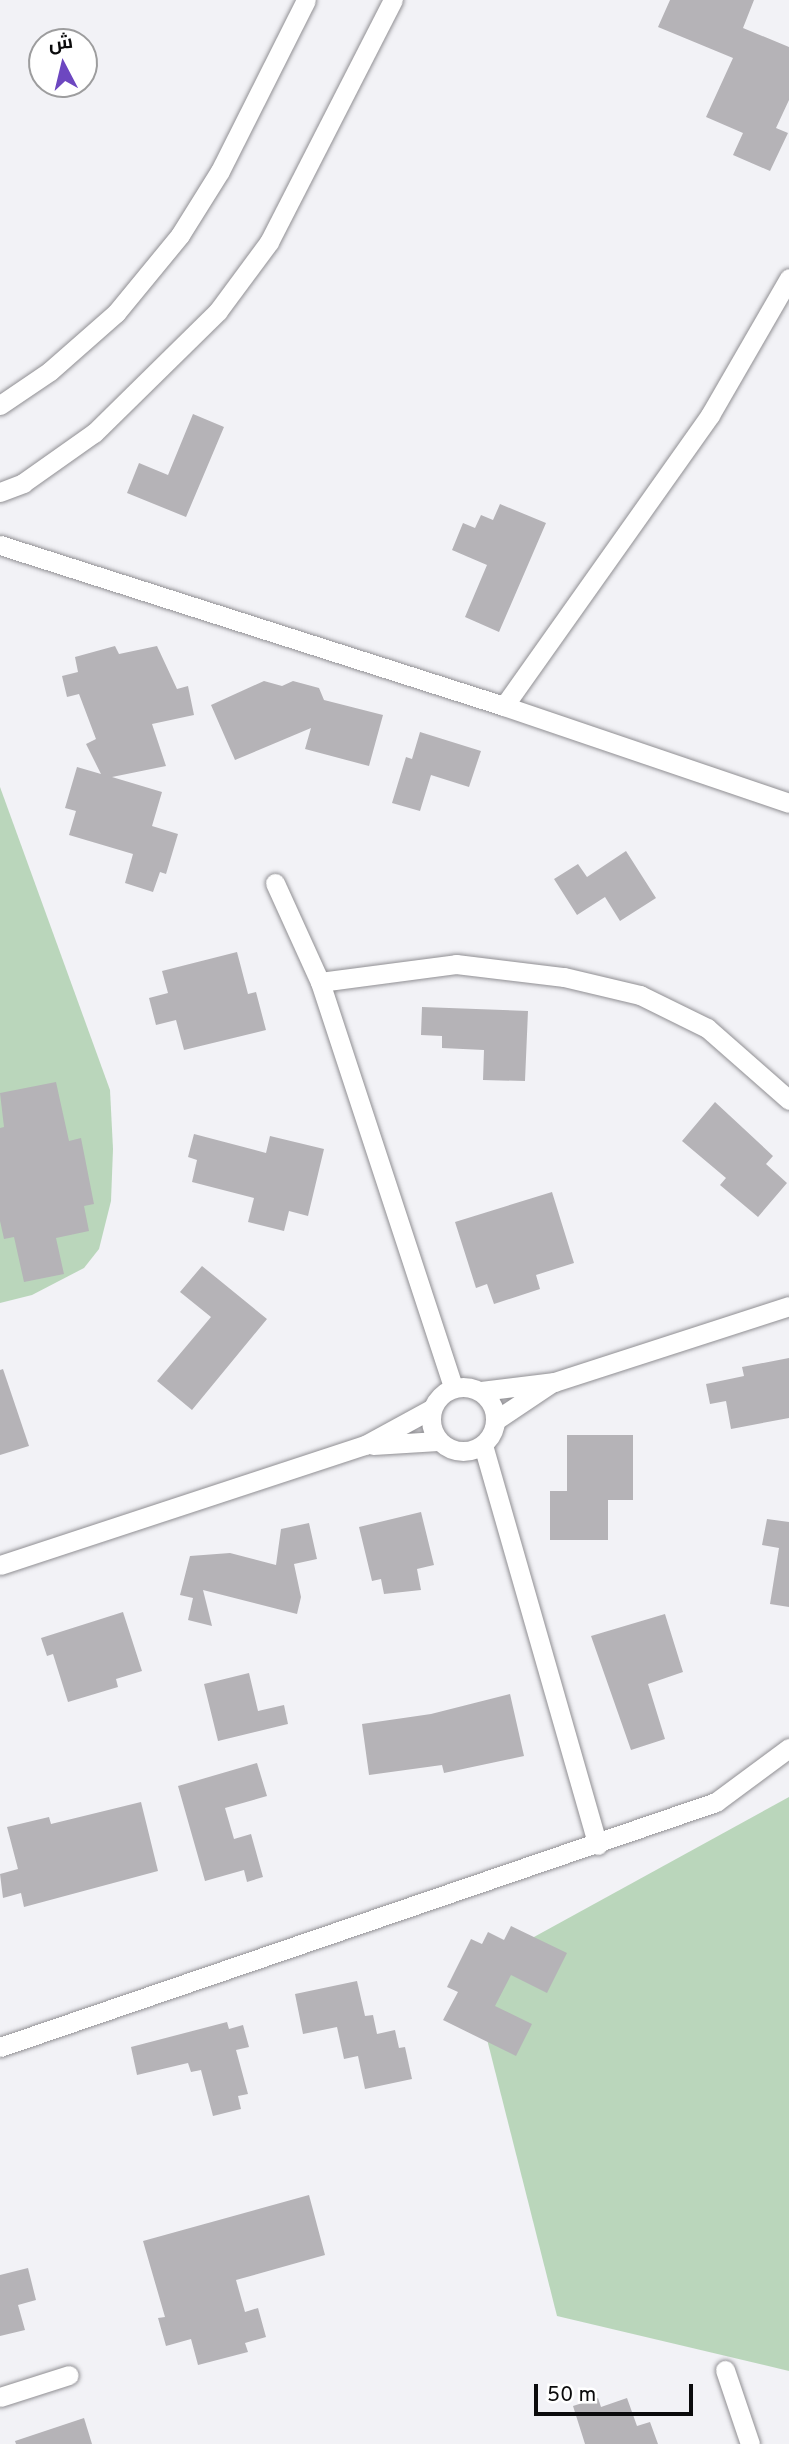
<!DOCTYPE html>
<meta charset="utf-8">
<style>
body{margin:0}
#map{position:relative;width:789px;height:2444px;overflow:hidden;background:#f2f2f6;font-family:Overpass,Cairo,sans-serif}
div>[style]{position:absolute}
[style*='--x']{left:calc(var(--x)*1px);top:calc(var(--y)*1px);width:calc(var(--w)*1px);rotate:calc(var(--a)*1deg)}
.green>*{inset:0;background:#bad6bb}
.building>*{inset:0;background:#b5b3b7}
.roads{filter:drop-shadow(0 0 2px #908f93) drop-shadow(0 0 2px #908f93)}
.street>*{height:19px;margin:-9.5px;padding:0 9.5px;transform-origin:9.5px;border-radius:9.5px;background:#fff}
.street>.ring{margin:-9.5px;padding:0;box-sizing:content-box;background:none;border:19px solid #fff;border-radius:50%}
span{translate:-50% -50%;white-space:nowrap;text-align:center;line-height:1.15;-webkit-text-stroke:5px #fff;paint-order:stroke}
.north{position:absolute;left:28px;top:28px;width:70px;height:70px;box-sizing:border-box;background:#fff;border:2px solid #9d9d9e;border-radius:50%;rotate:353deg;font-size:19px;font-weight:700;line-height:28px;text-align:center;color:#0b0b0c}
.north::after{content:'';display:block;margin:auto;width:24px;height:32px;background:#6d47c0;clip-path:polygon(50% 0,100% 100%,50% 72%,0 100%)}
.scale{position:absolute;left:534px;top:2384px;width:159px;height:32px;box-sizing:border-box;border:4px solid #0b0b0c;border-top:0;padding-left:9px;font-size:21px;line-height:24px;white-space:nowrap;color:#0b0b0c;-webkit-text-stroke:5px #fff;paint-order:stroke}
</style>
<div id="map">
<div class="green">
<div style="clip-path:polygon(0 787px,110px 1090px,113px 1149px,111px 1201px,99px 1249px,84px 1268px,32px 1295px,0 1303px)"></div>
<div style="clip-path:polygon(789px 1797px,789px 2371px,557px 2316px,470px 1972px)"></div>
</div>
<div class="building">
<div style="clip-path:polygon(670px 0,754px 0,743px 28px,789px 47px,789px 100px,776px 128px,788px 133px,770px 171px,733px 155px,743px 133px,706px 117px,733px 58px,658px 27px)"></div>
<div style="clip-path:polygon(193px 414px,224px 427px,186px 517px,127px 493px,139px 463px,168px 475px)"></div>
<div style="clip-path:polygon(500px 504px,546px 523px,499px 632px,465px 617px,487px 565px,452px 550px,463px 523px,475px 528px,481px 515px,493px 520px)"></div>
<div style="clip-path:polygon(115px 646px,119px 654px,157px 646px,177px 689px,188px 686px,194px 715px,152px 724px,166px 766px,112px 777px,162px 792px,152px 826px,178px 834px,166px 874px,160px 872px,153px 892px,125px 883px,133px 854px,69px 835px,76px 811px,65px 808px,77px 767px,101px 774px,86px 744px,96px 739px,79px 694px,67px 697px,62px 676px,78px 672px,75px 657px)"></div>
<div style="clip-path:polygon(264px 681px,282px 686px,293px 681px,319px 688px,324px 700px,383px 715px,369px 766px,305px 749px,311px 728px,235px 760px,211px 705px)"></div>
<div style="clip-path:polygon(420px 732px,481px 751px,469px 787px,431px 775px,420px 811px,392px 803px,406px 757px,412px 759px)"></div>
<div style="clip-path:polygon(626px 851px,656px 898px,620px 921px,605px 897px,577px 915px,554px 879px,578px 864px,587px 877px)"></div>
<div style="clip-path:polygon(237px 952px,248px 994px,256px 992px,266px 1030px,184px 1050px,176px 1020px,156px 1025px,149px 998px,168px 993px,162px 971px)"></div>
<div style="clip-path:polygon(422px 1007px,528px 1011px,525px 1081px,483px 1080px,484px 1050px,442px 1048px,442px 1036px,421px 1035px)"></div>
<div style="clip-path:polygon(56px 1082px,69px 1141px,81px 1138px,94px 1204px,84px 1206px,89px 1231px,56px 1238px,64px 1274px,24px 1282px,14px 1237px,4px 1239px,0 1221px,0 1128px,4px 1127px,0 1093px)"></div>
<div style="clip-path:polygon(715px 1102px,773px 1156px,766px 1164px,787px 1183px,758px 1217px,720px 1185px,726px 1178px,682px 1141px)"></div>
<div style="clip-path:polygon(194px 1134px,266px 1153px,270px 1136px,324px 1149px,308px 1216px,289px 1211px,284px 1231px,248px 1222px,254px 1198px,192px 1182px,197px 1160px,188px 1157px)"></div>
<div style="clip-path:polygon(552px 1192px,574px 1263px,536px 1275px,540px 1289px,494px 1304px,487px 1284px,476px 1288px,455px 1222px)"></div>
<div style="clip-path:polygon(202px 1266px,267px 1319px,192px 1410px,157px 1381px,211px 1317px,180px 1292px)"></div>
<div style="clip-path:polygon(789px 1358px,789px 1418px,731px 1429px,726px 1401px,710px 1404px,706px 1384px,744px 1376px,742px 1367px)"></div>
<div style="clip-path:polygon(3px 1369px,29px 1446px,0 1455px,0 1370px)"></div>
<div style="clip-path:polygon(567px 1435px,633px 1435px,633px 1500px,608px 1500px,608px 1540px,550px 1540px,550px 1491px,567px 1491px)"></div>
<div style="clip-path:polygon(421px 1512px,434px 1565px,417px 1569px,421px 1590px,384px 1594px,381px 1579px,372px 1581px,359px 1527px)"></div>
<div style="clip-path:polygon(767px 1519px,789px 1522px,789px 1607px,770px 1604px,779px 1548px,762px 1545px)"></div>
<div style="clip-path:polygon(309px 1523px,317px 1559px,294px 1564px,301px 1597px,297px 1614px,203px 1590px,212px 1626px,188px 1620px,193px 1598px,180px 1595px,190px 1556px,230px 1553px,276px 1565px,281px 1529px)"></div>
<div style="clip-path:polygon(123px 1612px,142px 1671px,116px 1679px,118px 1687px,68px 1702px,53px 1654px,47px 1656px,41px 1638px)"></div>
<div style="clip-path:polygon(665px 1614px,683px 1672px,648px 1684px,665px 1739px,631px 1750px,591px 1636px)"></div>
<div style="clip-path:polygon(249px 1673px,258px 1711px,284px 1705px,288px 1724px,218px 1741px,204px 1684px)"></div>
<div style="clip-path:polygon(510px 1694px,524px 1756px,444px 1773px,442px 1765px,369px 1775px,362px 1724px,431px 1714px)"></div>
<div style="clip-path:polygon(257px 1763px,267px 1796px,225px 1808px,234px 1839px,251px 1834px,263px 1877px,247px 1882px,244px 1870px,205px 1881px,178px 1786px)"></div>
<div style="clip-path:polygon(141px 1802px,158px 1871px,24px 1907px,21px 1893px,3px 1898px,0 1874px,18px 1869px,7px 1827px,49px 1817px,51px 1824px)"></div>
<div style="clip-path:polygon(511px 1926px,567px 1953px,547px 1993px,511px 1975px,495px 2006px,532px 2024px,516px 2056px,443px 2020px,458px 1992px,447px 1987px,471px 1939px,482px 1944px,488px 1932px,504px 1940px)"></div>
<div style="clip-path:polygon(357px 1981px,365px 2016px,373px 2015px,377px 2034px,395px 2030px,399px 2048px,405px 2047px,412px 2079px,365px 2089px,358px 2056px,344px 2059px,337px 2027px,303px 2034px,295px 1994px)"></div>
<div style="clip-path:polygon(227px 2022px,229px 2029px,243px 2025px,249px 2047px,236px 2050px,248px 2094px,238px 2096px,241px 2109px,213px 2116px,201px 2070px,191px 2072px,188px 2063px,137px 2075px,131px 2047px)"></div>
<div style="clip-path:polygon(309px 2195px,325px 2255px,236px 2280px,245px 2312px,258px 2308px,266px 2337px,245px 2343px,248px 2352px,198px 2365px,191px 2339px,166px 2346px,158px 2318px,165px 2317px,143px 2241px)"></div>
<div style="clip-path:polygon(28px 2268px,36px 2300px,18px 2305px,25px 2330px,0 2336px,0 2275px)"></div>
<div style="clip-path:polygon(598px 2398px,601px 2407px,627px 2398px,637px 2426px,650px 2422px,658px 2444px,585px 2444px,573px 2406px)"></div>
<div style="clip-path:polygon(84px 2418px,92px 2444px,16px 2444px,15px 2441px)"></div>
</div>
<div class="roads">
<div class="street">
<div style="--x:0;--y:405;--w:60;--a:-34.2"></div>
<div style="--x:50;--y:371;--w:88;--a:-41.3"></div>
<div style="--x:116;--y:313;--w:101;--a:-50.6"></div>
<div style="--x:180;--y:235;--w:75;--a:-58"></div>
<div style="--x:220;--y:171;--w:191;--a:-63.3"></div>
<div style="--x:0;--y:492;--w:25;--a:-21"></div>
<div style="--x:23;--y:483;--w:87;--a:-35.2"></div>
<div style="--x:94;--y:433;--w:174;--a:-44.5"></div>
<div style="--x:218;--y:311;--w:86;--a:-53.5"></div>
<div style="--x:269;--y:242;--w:272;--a:-62.9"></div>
<div style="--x:0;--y:545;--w:529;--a:17.72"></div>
<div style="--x:504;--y:706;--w:301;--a:18.8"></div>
<div style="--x:504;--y:706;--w:357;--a:-54.7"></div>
<div style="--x:710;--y:415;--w:158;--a:-60"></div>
<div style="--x:275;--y:883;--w:109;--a:65.6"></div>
<div style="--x:320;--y:982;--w:426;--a:71.8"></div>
<div style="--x:320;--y:982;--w:137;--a:-7.5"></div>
<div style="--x:456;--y:964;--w:109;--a:6.9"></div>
<div style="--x:564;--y:977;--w:78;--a:13.3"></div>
<div style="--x:640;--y:995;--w:75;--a:26.2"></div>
<div style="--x:707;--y:1028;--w:109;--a:41.3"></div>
<div class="ring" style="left:431px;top:1387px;width:45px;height:45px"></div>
<div style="--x:481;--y:1391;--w:74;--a:-7"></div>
<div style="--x:554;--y:1382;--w:247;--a:-17.9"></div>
<div style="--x:496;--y:1420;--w:65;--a:-33.7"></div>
<div style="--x:373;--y:1445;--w:65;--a:-3.5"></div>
<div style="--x:483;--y:1445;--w:416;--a:74"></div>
<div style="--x:0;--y:1565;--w:384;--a:-18.2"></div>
<div style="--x:365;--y:1445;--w:75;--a:-28.6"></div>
<div style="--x:0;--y:2047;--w:757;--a:-18.89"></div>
<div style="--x:716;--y:1802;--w:91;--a:-36.5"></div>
<div style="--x:725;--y:2370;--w:78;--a:71.3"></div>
<div style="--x:0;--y:2397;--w:72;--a:-17.7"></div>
</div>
</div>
<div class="north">ش</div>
<div class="scale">50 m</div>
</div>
